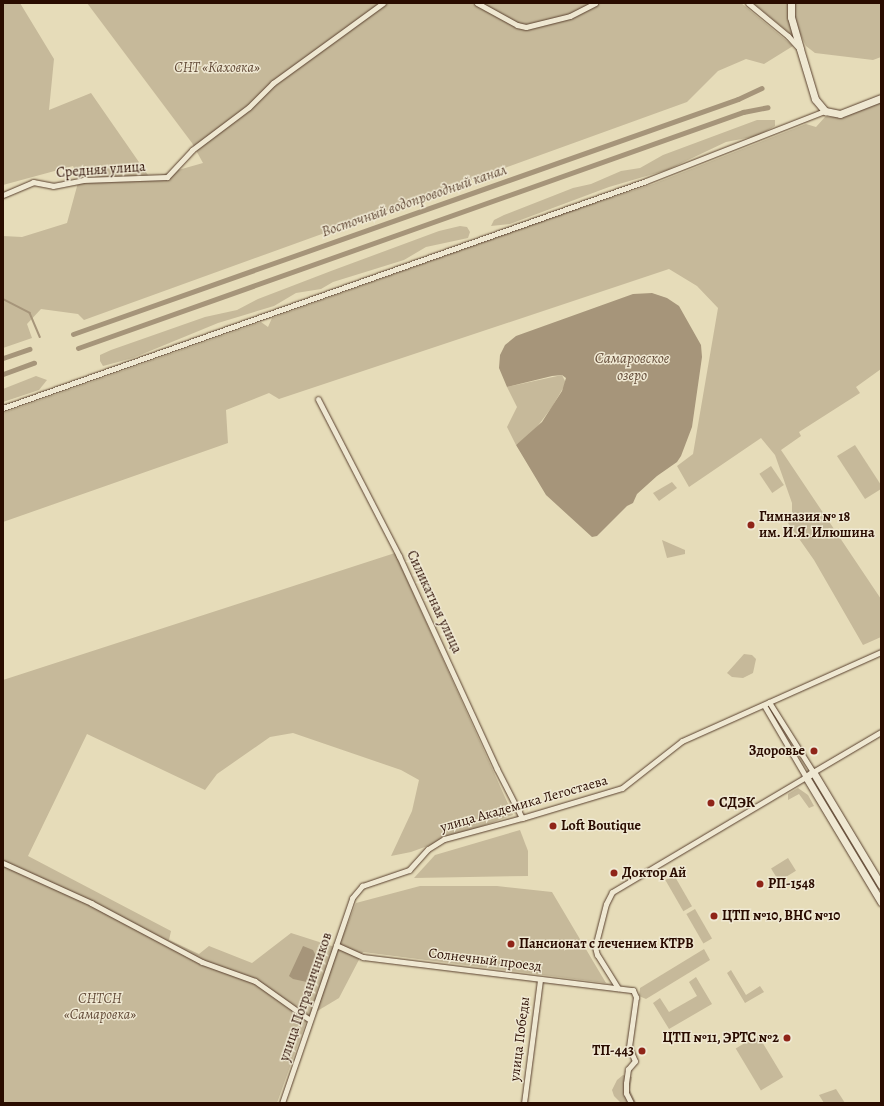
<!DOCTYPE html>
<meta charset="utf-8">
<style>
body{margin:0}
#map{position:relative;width:884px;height:1106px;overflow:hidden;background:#e6dcb9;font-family:Alegreya,serif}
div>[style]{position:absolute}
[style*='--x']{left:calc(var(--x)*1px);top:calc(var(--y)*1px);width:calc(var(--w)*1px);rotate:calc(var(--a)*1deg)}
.green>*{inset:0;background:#c6b99a;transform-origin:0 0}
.water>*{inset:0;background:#a6957a}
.stream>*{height:1.5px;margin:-0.75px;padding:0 0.75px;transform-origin:0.75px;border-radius:0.75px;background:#a6957a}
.canal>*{height:5px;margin:-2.5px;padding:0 2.5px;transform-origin:2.5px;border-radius:2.5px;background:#a6957a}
.roads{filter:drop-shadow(0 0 1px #59402e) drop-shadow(0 0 1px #59402e)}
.street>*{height:5px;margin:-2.5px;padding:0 2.5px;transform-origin:2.5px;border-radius:2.5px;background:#efe8d2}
.secondary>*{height:7px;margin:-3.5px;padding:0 3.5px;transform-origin:3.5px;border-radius:3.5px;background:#efe8d2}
.dots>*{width:11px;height:11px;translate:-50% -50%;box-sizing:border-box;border:2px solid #efe8d2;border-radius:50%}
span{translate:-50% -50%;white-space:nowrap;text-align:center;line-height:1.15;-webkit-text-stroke:3px #efe8d2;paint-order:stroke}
.park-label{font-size:14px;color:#614936;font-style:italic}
.street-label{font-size:14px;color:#2a0c00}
.poi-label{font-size:14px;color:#2a0c00;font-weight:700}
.left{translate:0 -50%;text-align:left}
.right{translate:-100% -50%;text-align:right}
.water-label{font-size:15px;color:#624a37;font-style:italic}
.frame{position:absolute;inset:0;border:4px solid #2a0c00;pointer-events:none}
</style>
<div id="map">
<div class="green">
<div style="clip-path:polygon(3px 3px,20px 3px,54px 59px,49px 110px,91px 93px,150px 178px,203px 163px,192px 143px,87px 3px,741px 3px,793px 46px,764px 64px,746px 59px,718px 71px,687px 102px,84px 320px,78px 314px,41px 309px,27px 324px,32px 338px,3px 348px,3px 236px,22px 237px,67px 223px,79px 179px,73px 166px,3px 185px)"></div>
<div style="clip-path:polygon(753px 3px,881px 3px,881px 57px,873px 60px,815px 53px,806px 46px,796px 25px,792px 35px)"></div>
<div style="clip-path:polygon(881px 99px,881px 369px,856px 387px,860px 393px,799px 432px,801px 436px,781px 450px,881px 599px,881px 637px,863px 645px,814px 560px,788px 523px,792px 514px,792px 503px,775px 455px,761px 438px,689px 487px,677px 466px,693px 454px,718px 308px,697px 286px,669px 269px,279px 399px,269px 393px,226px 410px,228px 443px,3px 522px,3px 413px,261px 322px,268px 327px,272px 318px,565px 213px,653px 184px,806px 124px,816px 127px,825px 117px,837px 117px)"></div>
<div style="clip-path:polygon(757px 120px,775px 120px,775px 126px,757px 136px,726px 142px,667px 170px,609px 187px,510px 224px,491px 226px,494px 220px,504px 215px,573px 188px,591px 184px,621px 171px,640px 168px,663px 155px)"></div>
<div style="clip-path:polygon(460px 226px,467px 227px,470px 232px,468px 238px,426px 247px,404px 260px,333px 282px,321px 289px,296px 293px,274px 306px,218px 323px,133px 358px,103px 366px,100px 361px,100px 355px,111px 350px,205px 317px,237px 310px,258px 299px,331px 271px,439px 231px)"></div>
<div style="clip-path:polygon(562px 375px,566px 383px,552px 407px,534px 431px,516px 445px,507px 427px,517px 407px,507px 387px)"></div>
<div style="clip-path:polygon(36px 376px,47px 380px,39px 390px,3px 402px,3px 389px)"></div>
<div style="clip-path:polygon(855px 445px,881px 485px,881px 489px,865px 499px,837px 456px)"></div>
<div style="left:771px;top:466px;width:23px;height:14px;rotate:56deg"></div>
<div style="clip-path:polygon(672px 482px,677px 488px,659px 501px,653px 493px)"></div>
<div style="clip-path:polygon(662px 540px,685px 550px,685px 554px,667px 558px)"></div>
<div style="clip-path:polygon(395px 553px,513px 815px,411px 852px,391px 856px,412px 811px,419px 780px,401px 770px,293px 733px,270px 737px,217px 774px,205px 790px,87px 734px,28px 856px,171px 931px,169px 940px,199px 954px,209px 946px,252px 963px,291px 933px,338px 948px,356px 903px,420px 886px,497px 886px,552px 892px,606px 983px,363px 952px,339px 998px,309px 1016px,306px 1022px,277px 1103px,3px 1103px,3px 680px)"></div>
<div style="clip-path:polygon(744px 654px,752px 655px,756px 659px,753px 673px,743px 678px,732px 677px,727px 673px)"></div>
<div style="clip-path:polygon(798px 788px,808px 795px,814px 806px,809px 808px,799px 794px,788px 800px,788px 794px)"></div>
<div style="clip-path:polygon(520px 830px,528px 851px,528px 876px,414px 878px,435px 855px)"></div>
<div style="left:788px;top:858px;width:15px;height:20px;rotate:58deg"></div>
<div style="left:674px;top:875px;width:36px;height:10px;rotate:60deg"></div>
<div style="left:695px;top:909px;width:34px;height:10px;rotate:60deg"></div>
<div style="clip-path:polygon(704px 949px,710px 960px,646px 999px,639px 996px,640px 988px)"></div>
<div style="clip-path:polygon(731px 970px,746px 995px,760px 986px,764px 992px,745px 1003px,727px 973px)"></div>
<div style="clip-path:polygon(696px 977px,712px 1004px,669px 1029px,653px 1003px,660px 998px,669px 1012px,697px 996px,689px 982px)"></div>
<div style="left:758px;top:1035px;width:49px;height:26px;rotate:59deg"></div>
<div style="clip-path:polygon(623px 1075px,632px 1077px,630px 1090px,636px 1103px,621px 1103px,614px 1096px,612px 1090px,617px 1080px)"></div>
<div style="clip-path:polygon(836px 1089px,845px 1103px,824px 1103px,819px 1095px)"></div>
</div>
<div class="water">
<div style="clip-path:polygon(652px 293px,667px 298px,679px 306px,701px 345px,702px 357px,692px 427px,681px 456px,677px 462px,657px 476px,637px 494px,633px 503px,627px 506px,597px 536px,592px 537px,546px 495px,516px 445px,542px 422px,562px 391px,566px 378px,562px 375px,552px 376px,507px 387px,499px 368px,500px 355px,505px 345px,516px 336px,633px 294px)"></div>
<div style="clip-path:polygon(303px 946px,313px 950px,317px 958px,313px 977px,307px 982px,293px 979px,289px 976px)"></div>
</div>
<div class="stream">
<div style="--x:3;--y:299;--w:30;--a:27"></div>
<div style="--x:30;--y:313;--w:26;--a:67"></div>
</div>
<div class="canal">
<div style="--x:73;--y:334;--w:705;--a:-19.46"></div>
<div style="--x:738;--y:99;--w:26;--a:-25"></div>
<div style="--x:78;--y:348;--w:706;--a:-19.54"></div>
<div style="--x:743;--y:112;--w:25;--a:-11"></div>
<div style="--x:3;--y:358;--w:28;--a:-19"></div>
<div style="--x:3;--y:374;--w:33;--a:-20"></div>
</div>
<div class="roads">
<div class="street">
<div style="--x:477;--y:3;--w:46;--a:28.8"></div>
<div style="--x:517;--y:25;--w:9;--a:13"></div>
<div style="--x:526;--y:27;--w:45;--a:-14"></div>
<div style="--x:570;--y:16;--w:28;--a:-27"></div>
<div style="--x:748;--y:3;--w:52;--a:39.5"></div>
<div style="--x:788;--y:36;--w:15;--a:48"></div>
<div style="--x:3;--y:195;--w:33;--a:-23"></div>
<div style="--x:33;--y:182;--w:20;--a:11"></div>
<div style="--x:53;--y:186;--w:31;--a:-11"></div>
<div style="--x:83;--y:180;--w:84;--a:-2"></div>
<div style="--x:167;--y:177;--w:37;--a:-47"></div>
<div style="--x:192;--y:150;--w:71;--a:-37"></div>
<div style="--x:249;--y:107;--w:34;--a:-45"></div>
<div style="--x:273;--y:83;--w:136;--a:-36"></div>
<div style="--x:318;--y:399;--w:177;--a:62.7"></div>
<div style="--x:399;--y:556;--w:234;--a:65.3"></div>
<div style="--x:497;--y:769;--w:55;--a:63"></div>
<div style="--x:3;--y:408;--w:682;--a:-19.44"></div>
<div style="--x:646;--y:181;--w:192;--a:-21.4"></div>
<div style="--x:769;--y:702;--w:83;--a:57.8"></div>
<div style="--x:813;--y:772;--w:79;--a:-30.5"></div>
<div style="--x:3;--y:863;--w:97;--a:24.4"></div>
<div style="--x:91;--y:903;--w:126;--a:28"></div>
<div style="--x:202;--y:962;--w:56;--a:19.7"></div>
<div style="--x:255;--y:981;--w:67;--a:35.3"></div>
<div style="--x:336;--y:945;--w:30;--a:24"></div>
<div style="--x:363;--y:957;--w:272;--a:7"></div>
<div style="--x:633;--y:990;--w:8;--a:67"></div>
<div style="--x:636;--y:997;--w:50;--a:98"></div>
<div style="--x:629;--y:1047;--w:15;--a:67"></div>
<div style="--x:635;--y:1061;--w:11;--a:131"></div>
<div style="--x:628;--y:1069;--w:14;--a:98"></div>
<div style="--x:626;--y:1083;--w:10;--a:90"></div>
<div style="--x:626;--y:1093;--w:11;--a:63"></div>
<div style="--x:618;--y:988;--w:39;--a:-122"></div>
<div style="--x:597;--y:955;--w:8;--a:-104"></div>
<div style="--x:595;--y:947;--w:44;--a:-75.7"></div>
<div style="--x:606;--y:904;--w:13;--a:-63"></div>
<div style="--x:612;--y:892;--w:226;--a:-30.7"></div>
<div style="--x:806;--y:777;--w:83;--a:-120.3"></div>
<div style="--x:282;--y:1103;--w:217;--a:-71.1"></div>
<div style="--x:352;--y:898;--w:16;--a:-50"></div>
<div style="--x:362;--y:886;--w:50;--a:-18.8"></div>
<div style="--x:409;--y:870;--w:28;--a:-48"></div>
<div style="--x:428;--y:849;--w:19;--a:-32"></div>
<div style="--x:444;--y:839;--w:81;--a:-15.1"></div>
<div style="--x:522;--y:818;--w:104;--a:-16.7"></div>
<div style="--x:622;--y:788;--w:76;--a:-38.1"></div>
<div style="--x:682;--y:741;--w:218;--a:-24.1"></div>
<div style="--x:524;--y:1103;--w:125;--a:-82.6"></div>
</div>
<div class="secondary">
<div style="--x:791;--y:3;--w:14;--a:90"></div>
<div style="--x:791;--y:17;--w:33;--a:74"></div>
<div style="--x:800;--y:49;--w:52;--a:73.3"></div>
<div style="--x:815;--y:99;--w:16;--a:50"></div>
<div style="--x:825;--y:111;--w:15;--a:11"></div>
<div style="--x:840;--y:114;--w:44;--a:-21.3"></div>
<div style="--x:881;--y:885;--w:132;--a:-121"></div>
<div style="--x:813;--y:772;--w:9;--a:144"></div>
<div style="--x:806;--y:777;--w:146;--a:59"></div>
</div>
</div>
<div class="dots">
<div style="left:751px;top:525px;background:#8f2418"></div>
<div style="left:814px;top:751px;background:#8f2418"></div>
<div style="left:711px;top:803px;background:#8f2418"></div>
<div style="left:553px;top:826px;background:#8f2418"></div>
<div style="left:614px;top:873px;background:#8f2418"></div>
<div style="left:760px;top:884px;background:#8f2418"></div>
<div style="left:714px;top:916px;background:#8f2418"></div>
<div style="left:511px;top:944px;background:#8f2418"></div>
<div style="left:787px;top:1038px;background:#8f2418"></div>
<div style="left:642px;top:1051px;background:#8f2418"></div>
</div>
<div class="park-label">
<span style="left:217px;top:68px">СНТ «Каховка»</span>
<span style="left:100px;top:1007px">СНТСН<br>«Самаровка»</span>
</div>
<div class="street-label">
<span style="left:101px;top:170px;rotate:-4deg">Средняя улица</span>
<span style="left:434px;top:602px;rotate:65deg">Силикатная улица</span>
<span style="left:524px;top:804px;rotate:-16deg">улица Академика Легостаева</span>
<span style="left:485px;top:960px;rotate:7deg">Солнечный проезд</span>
<span style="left:306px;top:997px;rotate:-71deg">улица Пограничников</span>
<span style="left:520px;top:1039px;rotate:-83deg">улица Победы</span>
</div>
<div class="poi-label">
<span class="left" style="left:759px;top:525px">Гимназия № 18<br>им. И.Я. Илюшина</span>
<span class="right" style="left:805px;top:751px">Здоровье</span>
<span class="left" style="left:719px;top:803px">СДЭК</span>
<span class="left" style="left:561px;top:826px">Loft Boutique</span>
<span class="left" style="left:622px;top:873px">Доктор Ай</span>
<span class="left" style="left:768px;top:884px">РП-1548</span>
<span class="left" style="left:722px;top:916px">ЦТП №10, ВНС №10</span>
<span class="left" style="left:519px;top:944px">Пансионат с лечением КТРВ</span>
<span class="right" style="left:779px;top:1038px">ЦТП №11, ЭРТС №2</span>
<span class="right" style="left:634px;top:1051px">ТП-443</span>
</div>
<div class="water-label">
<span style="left:414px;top:201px;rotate:-19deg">Восточный водопроводный канал</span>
<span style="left:632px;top:367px">Самаровское<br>озеро</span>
</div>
<div class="frame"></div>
</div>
